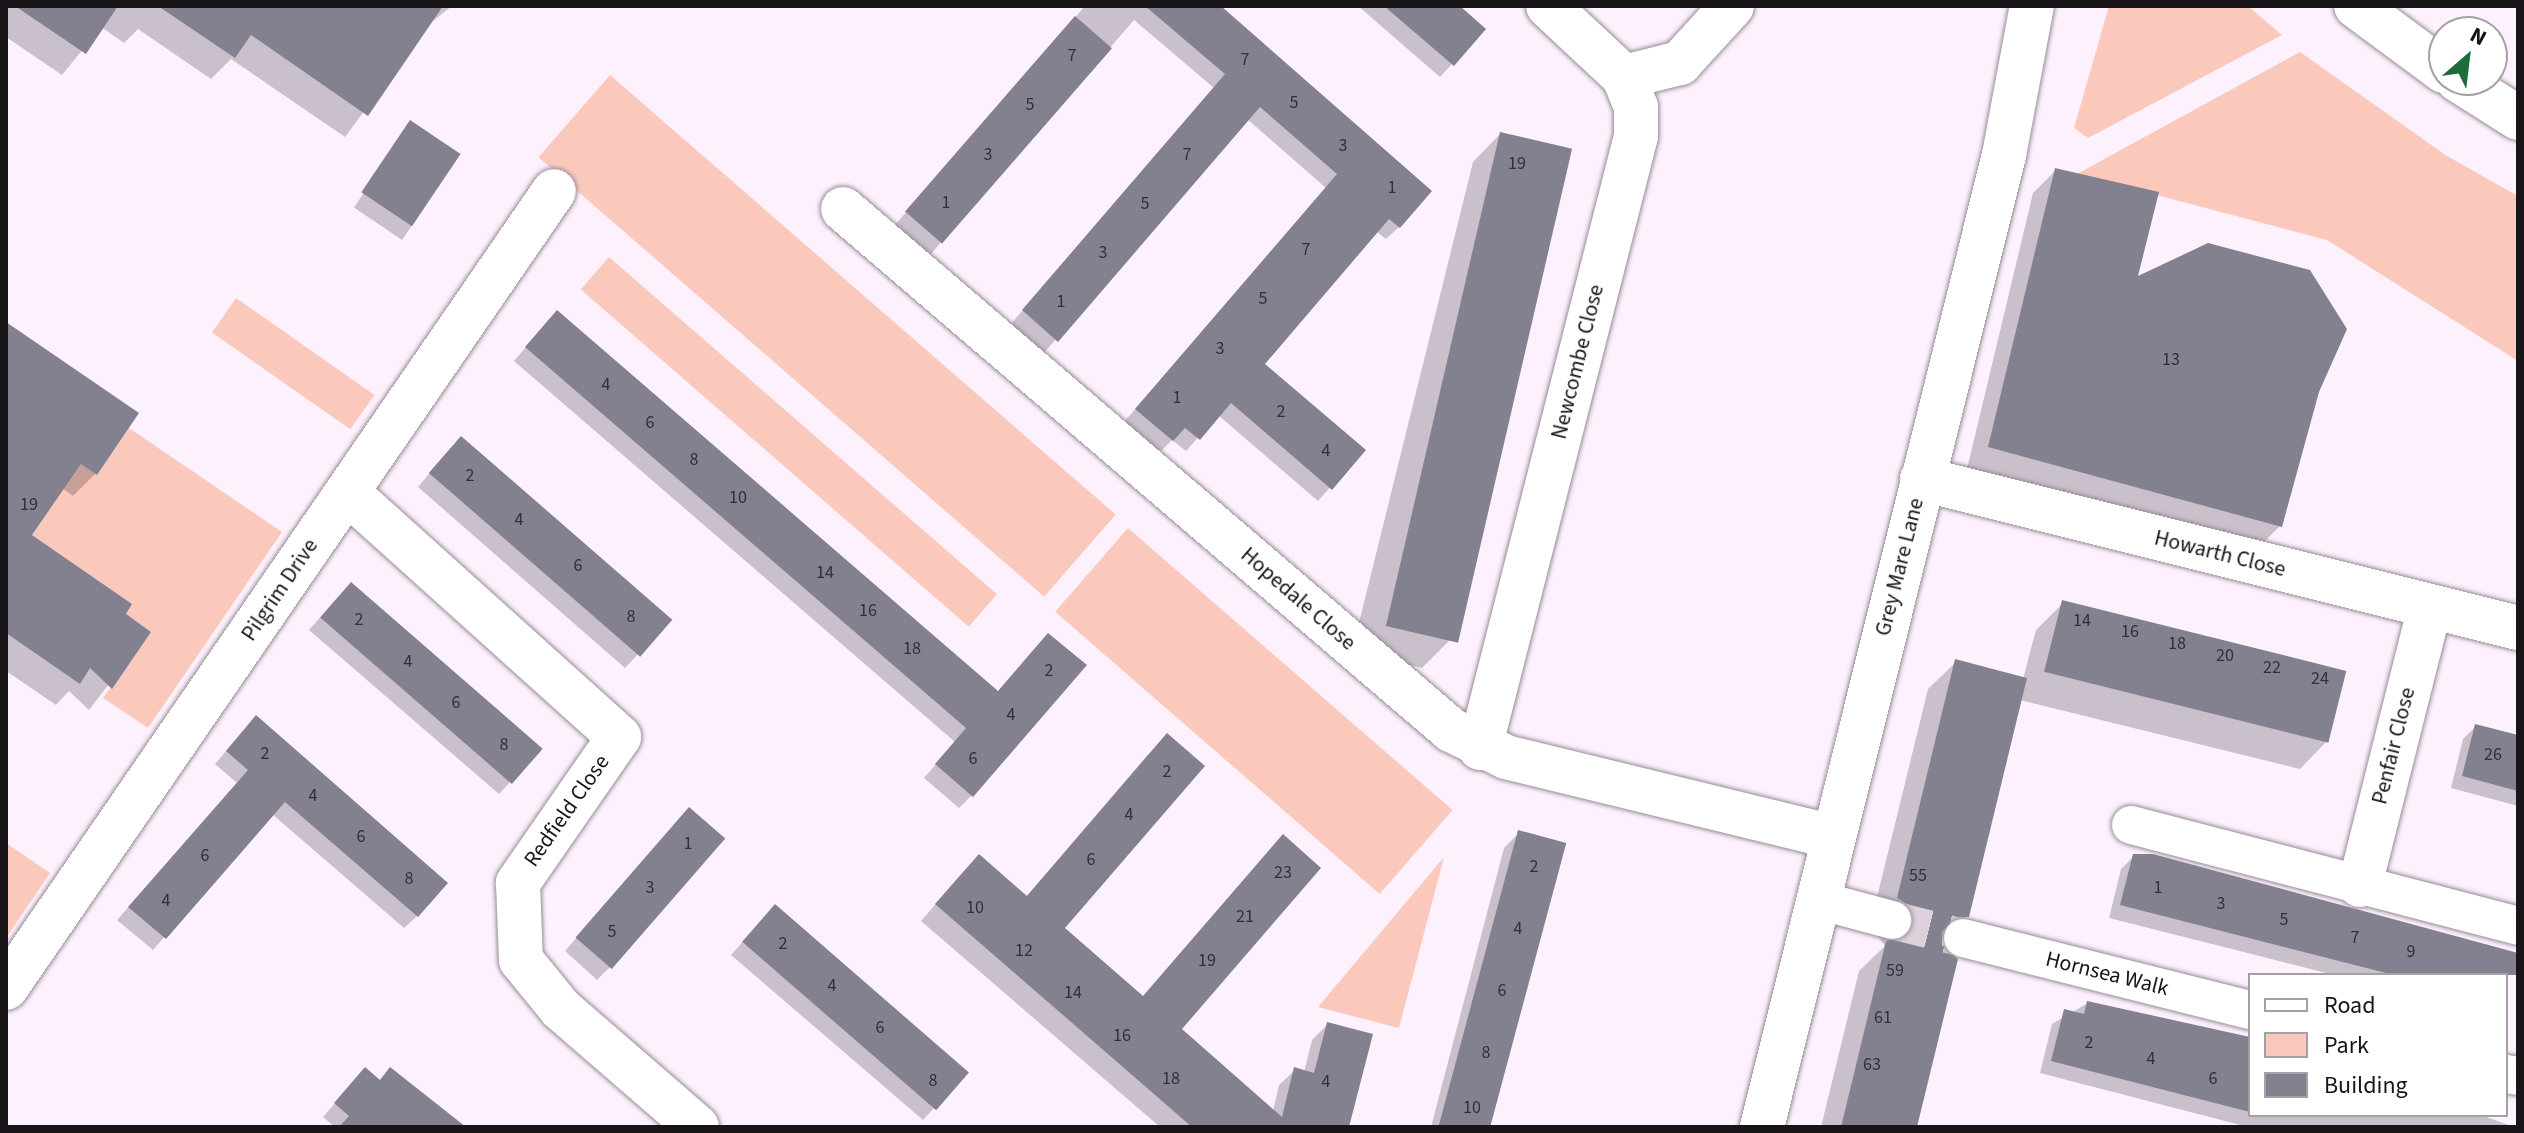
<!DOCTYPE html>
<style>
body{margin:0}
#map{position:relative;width:2524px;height:1133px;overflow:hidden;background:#fdf1fe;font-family:"Source Sans 3",sans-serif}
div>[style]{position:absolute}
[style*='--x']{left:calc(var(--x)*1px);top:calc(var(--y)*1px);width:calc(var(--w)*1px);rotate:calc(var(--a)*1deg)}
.green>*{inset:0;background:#fbc9bc;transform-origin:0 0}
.shadow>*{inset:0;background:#0003;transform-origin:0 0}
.building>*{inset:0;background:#83818f;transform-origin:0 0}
.pedestrian-tunnel>*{height:38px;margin-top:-19px;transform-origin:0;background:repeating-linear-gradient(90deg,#dbd0dc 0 38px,transparent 0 57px)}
.roads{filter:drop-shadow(0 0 2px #968b96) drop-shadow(0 0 2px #968b96)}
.pedestrian>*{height:38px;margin:-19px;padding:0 19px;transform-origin:19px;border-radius:19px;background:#fff}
.minor>*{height:44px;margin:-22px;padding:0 22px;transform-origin:22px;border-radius:22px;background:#fff}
.tertiary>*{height:44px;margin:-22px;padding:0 22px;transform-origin:22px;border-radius:22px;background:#fff}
.primary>*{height:44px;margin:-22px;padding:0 22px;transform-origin:22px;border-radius:22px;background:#fff}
span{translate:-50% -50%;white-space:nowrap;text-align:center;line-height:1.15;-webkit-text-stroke:6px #fff;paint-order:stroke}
.number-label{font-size:18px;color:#332f36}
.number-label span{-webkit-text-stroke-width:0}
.street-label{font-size:22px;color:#181418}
.frame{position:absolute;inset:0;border:8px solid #181418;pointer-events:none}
.legend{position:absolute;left:2248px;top:973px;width:260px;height:144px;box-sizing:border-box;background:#fff;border:2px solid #a3a1a3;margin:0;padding:10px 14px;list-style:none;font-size:24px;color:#181418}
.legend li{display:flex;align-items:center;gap:16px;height:40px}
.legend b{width:40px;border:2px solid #a3a1a3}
.north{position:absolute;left:2428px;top:16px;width:80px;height:80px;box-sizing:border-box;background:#fff;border:2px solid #a3a1a3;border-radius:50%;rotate:28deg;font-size:22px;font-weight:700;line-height:32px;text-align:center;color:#181418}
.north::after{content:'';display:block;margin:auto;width:28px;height:36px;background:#1d6c3b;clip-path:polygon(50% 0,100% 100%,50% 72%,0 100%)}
</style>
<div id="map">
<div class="green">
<div style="clip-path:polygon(2109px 6px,2248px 6px,2282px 35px,2088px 138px,2074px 128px)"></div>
<div style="clip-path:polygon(2300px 52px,2447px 156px,2518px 196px,2518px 361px,2327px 240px,2077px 174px)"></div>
<div style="left:610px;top:75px;width:670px;height:109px;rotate:41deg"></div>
<div style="left:609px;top:257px;width:514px;height:43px;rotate:41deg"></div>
<div style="left:236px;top:298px;width:169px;height:42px;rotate:35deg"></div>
<div style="clip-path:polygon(129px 428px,282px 532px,148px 728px,103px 698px,151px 632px,126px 614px,132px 604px,32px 535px,81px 464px,97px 475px)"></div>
<div style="left:1128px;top:528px;width:430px;height:111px;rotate:41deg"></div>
<div style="clip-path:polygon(6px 843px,50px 873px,6px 938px)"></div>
<div style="clip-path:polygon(1444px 857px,1399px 1028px,1318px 1007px)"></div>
</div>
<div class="shadow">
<div style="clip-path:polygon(6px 6px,452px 6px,429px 24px,345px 137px,231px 59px,211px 79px,138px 29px,124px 43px,101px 27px,62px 75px,6px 37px)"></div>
<div style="clip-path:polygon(1085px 6px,1217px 6px,1399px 227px,1386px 239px,1376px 231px,1262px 364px,1363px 450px,1318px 501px,1218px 415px,1186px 451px,1172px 440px,1160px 452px,1124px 422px,1326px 188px,1247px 119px,1044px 353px,1011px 324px,1214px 88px,1134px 20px,930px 255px,895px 225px)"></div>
<div style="clip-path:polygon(1358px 6px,1457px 6px,1452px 64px,1440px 77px)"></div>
<div style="left:411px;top:123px;width:58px;height:102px;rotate:34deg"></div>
<div style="clip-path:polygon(1500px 134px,1449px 641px,1422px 668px,1352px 651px,1473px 162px)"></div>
<div style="clip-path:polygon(2056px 170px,2135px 279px,2317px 391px,2280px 526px,2258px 548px,1967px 469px,2033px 193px)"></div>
<div style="clip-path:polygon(545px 325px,998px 692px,972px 795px,959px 808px,924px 778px,955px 742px,514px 361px)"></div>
<div style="clip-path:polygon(6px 328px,95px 474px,73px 496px,62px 488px,29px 536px,149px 632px,89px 710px,69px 691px,56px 705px,6px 671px)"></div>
<div style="clip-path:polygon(448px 451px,669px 621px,625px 668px,418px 487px)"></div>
<div style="clip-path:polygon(338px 597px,540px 749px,499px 794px,309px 630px)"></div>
<div style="clip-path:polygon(2063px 603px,2327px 741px,2300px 769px,2020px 700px,1967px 916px,1940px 942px,1915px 1127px,1821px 1127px,1859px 971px,1885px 946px,1870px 926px,1928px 689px,1956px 662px,2023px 679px,2036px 630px)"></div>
<div style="clip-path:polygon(2476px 726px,2518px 737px,2518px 806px,2451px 788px,2463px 739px)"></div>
<div style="clip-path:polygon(243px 731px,417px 916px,404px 928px,272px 814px,153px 950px,117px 920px,237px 783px,215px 764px)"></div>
<div style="clip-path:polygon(1151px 751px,1062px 928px,1273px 1111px,1279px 1085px,1295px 1070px,1304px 1072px,1312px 1040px,1328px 1024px,1347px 1127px,1160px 1127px,921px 921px,964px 871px,1026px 897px)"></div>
<div style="clip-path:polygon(677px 822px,610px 967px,597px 980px,565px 951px)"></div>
<div style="clip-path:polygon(1519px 833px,1490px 1127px,1431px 1127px,1504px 848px)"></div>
<div style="clip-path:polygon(2134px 856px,2493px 975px,2334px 975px,2109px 918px,2121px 869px)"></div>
<div style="clip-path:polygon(762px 920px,966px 1073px,923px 1120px,731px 955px)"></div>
<div style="clip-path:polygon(2088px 1003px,2250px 1041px,2250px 1115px,2481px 1115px,2514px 1127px,2248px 1127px,2040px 1073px,2052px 1024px)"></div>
<div style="clip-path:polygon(379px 1081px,459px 1127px,335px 1127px,323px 1117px,353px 1082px)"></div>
</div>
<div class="building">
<div style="clip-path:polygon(15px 6px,118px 6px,86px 54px)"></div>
<div style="clip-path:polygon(158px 6px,443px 6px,368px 116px,251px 35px,235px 58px)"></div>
<div style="clip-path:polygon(1145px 6px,1221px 6px,1432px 191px,1400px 228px,1389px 219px,1265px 364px,1366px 450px,1332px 490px,1231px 403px,1200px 440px,1185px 428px,1173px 441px,1135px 409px,1337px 174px,1260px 107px,1058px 342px,1022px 310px,1225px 74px)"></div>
<div style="clip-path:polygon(1384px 6px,1460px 6px,1486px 29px,1454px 66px)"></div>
<div style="left:1075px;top:16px;width:49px;height:259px;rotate:41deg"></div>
<div style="left:410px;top:120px;width:61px;height:87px;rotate:34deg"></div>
<div style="left:1500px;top:132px;width:74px;height:507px;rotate:13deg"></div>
<div style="clip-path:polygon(2055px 168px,2159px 192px,2138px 276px,2208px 243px,2310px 270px,2347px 329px,2319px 392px,2282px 527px,1988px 447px)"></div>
<div style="clip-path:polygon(557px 310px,998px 691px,1048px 633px,1087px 665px,973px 797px,935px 764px,966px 728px,525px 347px)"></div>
<div style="clip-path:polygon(6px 322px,139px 413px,97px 475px,81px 464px,32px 535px,132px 604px,126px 614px,151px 632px,112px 689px,90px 668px,80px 684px,6px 633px)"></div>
<div style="left:461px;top:436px;width:280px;height:49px;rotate:41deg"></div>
<div style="left:351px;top:582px;width:254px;height:47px;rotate:41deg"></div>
<div style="left:2062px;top:600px;width:293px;height:74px;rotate:14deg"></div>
<div style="clip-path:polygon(1955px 659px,2027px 678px,1969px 917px,1956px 917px,1942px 932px,1942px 945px,1958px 959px,1917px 1127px,1841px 1127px,1886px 941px,1907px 936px,1913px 925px,1908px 905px,1897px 898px)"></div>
<div style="clip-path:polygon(256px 715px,448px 883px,418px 917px,285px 802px,166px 939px,128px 907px,248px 770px,226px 751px)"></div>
<div style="clip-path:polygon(2475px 724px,2518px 735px,2518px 791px,2462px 776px)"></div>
<div style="clip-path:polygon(1167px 733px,1205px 766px,1065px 928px,1143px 996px,1283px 834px,1321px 868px,1182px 1029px,1282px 1117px,1294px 1067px,1314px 1073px,1327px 1022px,1373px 1034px,1349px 1127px,1192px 1127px,935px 904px,979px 854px,1027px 896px)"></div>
<div style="left:689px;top:807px;width:48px;height:173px;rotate:41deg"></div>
<div style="left:1518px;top:830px;width:50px;height:307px;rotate:15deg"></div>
<div style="clip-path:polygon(2133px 854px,2153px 854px,2518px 953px,2518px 975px,2394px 975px,2120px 905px)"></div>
<div style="left:775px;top:904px;width:257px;height:50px;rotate:41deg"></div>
<div style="clip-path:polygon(2087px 1001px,2250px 1037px,2250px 1112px,2051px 1061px,2064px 1009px,2084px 1014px)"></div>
<div style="clip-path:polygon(365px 1067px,380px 1080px,390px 1067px,466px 1127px,339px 1127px,349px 1116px,334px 1103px)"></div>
</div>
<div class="pedestrian-tunnel">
<div style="--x:1892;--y:920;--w:73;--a:14.2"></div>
</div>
<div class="roads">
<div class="pedestrian">
<div style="--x:2131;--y:825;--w:400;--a:14.6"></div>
<div style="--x:1818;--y:900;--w:77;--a:15.1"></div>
<div style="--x:1963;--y:938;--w:296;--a:14.1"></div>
<div style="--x:2506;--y:1074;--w:12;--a:9"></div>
</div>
<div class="minor">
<div style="--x:1624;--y:77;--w:58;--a:-14"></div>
<div style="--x:1680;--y:63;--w:77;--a:-47.6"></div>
<div style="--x:843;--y:209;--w:801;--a:40.59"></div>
<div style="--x:1451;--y:730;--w:61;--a:26.1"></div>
<div style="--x:1506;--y:757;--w:337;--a:13.7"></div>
<div style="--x:1922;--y:479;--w:614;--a:14.04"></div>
<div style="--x:347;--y:492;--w:366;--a:42"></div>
<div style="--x:619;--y:737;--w:178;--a:124.7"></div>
<div style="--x:518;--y:883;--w:77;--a:87.8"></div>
<div style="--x:521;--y:960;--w:63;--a:50.8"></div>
<div style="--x:561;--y:1009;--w:180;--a:40.9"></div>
<div style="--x:1480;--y:748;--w:632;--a:-75.7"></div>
<div style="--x:1636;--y:136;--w:29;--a:-90"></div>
<div style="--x:1636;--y:107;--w:32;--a:-112"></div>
<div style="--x:1624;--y:77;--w:104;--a:-136.9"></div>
<div style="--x:2360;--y:885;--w:287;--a:-75.9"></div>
<div style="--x:6;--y:988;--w:967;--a:-55.49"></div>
</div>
<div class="tertiary">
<div style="--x:1762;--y:1127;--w:1002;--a:-76.02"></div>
<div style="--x:2004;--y:155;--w:152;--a:-79.4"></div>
</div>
<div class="primary">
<div style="--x:2356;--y:6;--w:109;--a:36.5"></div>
<div style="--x:2458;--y:80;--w:71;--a:32.3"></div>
</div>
</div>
<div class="number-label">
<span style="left:1072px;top:56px">7</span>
<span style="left:1245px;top:60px">7</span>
<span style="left:1294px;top:103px">5</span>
<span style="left:1030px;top:105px">5</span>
<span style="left:1343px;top:146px">3</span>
<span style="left:988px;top:155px">3</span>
<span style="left:1187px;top:155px">7</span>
<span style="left:1517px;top:164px">19</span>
<span style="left:1392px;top:188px">1</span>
<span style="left:946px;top:203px">1</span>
<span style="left:1145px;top:204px">5</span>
<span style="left:1306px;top:250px">7</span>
<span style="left:1103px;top:253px">3</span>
<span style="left:1263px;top:299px">5</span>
<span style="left:1061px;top:302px">1</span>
<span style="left:1220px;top:349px">3</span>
<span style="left:2171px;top:360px">13</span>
<span style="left:606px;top:385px">4</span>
<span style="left:1177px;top:398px">1</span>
<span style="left:1281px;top:412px">2</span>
<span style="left:650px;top:423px">6</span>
<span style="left:1326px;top:451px">4</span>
<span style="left:694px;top:460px">8</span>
<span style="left:470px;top:476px">2</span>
<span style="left:738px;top:498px">10</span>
<span style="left:29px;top:505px">19</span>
<span style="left:519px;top:520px">4</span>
<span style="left:578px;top:566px">6</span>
<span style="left:825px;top:573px">14</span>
<span style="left:868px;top:611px">16</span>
<span style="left:631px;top:617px">8</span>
<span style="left:359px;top:620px">2</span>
<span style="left:2082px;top:621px">14</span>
<span style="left:2130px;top:632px">16</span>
<span style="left:2177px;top:644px">18</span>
<span style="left:912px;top:649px">18</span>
<span style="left:2225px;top:656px">20</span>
<span style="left:408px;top:662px">4</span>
<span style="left:2272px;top:668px">22</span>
<span style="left:1049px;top:671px">2</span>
<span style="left:2320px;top:679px">24</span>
<span style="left:456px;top:703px">6</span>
<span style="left:1011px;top:715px">4</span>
<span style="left:504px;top:745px">8</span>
<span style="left:265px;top:754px">2</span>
<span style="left:2493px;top:755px">26</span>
<span style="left:973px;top:759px">6</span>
<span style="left:1167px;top:772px">2</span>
<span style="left:313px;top:796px">4</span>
<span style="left:1129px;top:815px">4</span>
<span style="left:361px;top:837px">6</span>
<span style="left:688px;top:844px">1</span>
<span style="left:205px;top:856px">6</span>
<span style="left:1091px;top:860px">6</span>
<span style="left:1534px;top:867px">2</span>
<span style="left:1283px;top:873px">23</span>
<span style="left:1918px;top:876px">55</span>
<span style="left:409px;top:879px">8</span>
<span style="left:650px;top:888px">3</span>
<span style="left:2158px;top:888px">1</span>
<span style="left:166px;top:901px">4</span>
<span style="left:2221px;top:904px">3</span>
<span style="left:975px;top:908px">10</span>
<span style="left:1245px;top:917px">21</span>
<span style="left:2284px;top:920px">5</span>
<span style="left:1518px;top:929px">4</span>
<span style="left:612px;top:932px">5</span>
<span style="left:2355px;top:938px">7</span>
<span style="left:783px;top:944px">2</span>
<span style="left:1024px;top:951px">12</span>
<span style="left:2411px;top:952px">9</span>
<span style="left:1207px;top:961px">19</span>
<span style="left:1895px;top:971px">59</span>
<span style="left:832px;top:986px">4</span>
<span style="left:1502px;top:991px">6</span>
<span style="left:1073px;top:993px">14</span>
<span style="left:1883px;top:1018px">61</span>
<span style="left:880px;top:1028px">6</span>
<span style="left:1122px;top:1036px">16</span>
<span style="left:2089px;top:1043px">2</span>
<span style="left:1486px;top:1053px">8</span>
<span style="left:2151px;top:1059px">4</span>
<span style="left:1872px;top:1065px">63</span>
<span style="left:1171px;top:1079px">18</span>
<span style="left:2213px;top:1079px">6</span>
<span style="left:933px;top:1081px">8</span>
<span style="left:1326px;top:1082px">4</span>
<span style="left:1472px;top:1108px">10</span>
</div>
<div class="street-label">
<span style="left:1578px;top:362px;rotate:-76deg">Newcombe Close</span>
<span style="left:2220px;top:554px;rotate:14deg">Howarth Close</span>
<span style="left:1900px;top:567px;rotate:-76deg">Grey Mare Lane</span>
<span style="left:280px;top:590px;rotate:-56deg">Pilgrim Drive</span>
<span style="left:1298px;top:599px;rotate:41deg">Hopedale Close</span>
<span style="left:2394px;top:746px;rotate:-76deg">Penfair Close</span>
<span style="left:567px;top:811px;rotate:-55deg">Redfield Close</span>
<span style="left:2107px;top:974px;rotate:14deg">Hornsea Walk</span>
</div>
<div class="frame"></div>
<ul class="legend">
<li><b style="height:10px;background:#fff"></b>Road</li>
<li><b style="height:22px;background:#fbc9bc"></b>Park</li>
<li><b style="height:22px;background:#83818f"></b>Building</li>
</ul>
<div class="north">N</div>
</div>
